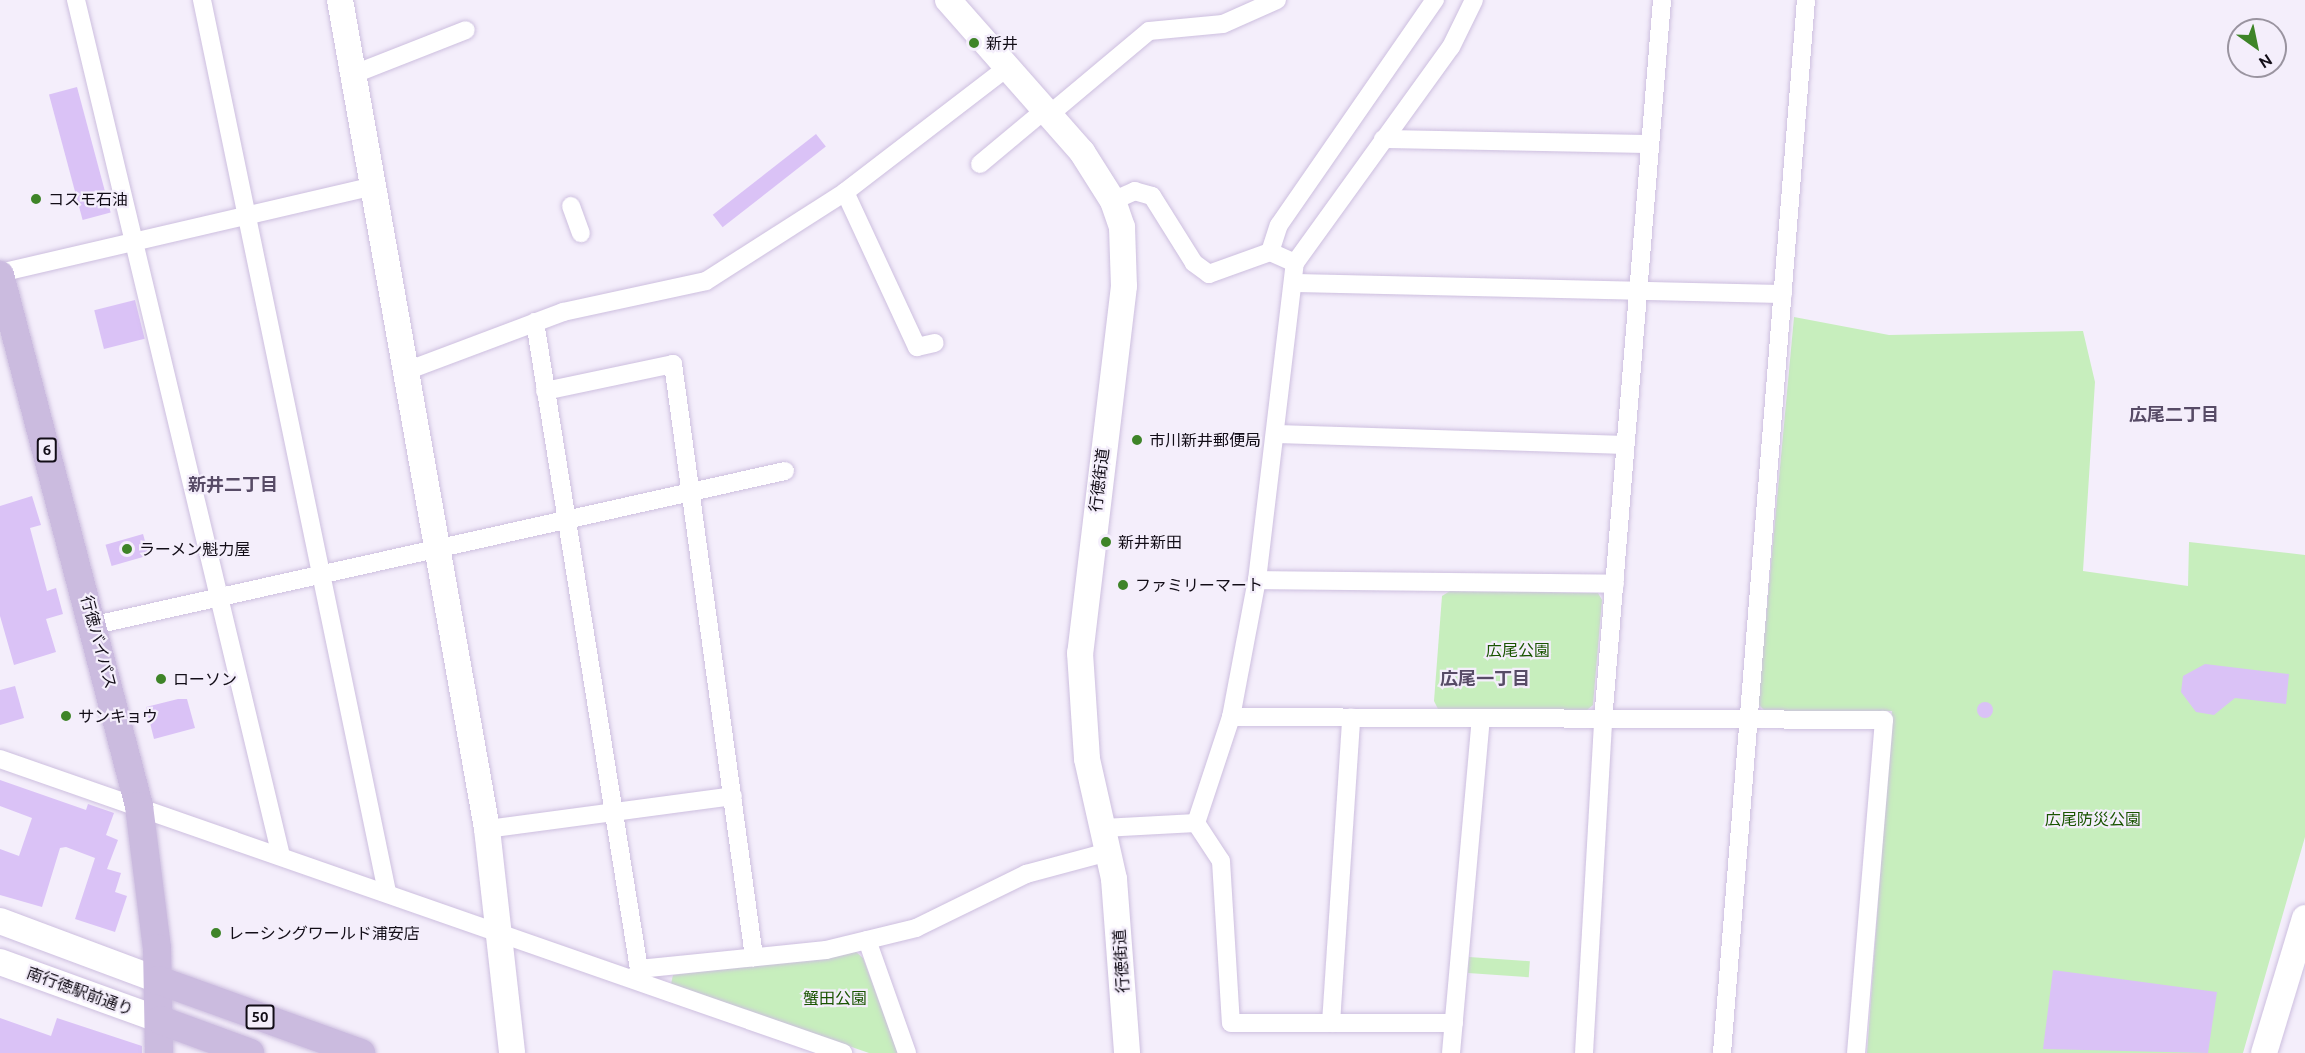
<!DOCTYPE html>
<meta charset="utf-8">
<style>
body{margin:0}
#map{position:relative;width:2305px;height:1053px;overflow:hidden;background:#f4eefb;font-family:Ubuntu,"Noto Sans JP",sans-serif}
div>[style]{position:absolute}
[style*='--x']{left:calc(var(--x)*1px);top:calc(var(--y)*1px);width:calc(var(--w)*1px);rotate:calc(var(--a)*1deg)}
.green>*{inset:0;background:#c7eebd;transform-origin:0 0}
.building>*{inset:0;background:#dac2f6;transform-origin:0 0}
.round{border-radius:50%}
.roads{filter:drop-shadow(0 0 2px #cdbfdf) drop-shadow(0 0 2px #cdbfdf)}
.street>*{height:18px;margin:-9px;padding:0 9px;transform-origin:9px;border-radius:9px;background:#fff}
.secondary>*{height:26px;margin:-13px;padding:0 13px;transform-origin:13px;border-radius:13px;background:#fff}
.primary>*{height:28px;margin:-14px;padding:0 14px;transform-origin:14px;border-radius:14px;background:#cbbbdf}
.dots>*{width:16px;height:16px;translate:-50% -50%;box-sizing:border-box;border:3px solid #f4eefb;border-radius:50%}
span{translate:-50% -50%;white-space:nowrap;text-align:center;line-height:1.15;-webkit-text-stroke:4.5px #f4eefb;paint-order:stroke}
.shield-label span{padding:2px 4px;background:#f4eefb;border:2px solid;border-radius:4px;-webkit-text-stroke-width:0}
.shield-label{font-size:15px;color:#120d17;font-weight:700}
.poi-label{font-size:16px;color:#120d17}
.left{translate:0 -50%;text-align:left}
.street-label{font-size:16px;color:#120d17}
.park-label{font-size:16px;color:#195400}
.neighbourhood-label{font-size:18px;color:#574b66;font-weight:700}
.north{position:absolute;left:2227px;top:18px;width:60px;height:60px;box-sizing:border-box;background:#f4eefb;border:2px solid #9a94a0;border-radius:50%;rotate:147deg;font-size:16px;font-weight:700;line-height:24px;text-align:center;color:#120d17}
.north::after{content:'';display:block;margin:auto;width:21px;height:27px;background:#3e8428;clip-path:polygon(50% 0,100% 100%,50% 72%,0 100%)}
</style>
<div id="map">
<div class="green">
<div style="clip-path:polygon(1794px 317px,1889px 335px,2083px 331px,2095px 382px,2083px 571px,2188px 586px,2189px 542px,2305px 555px,2305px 837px,2243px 1053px,1867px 1053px,1892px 711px,1766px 712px,1758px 704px)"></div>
<div style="clip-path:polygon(1450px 591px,1598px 593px,1602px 600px,1593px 705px,1587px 710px,1438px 709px,1434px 701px,1442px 596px)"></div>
<div style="clip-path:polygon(855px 951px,863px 958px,898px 1053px,869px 1053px,671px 984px,673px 975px)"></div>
<div style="left:1469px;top:957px;width:61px;height:16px;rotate:4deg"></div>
</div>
<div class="building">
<div style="left:77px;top:87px;width:130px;height:29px;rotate:75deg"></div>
<div style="left:816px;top:134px;width:16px;height:131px;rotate:52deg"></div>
<div style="left:135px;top:300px;width:40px;height:42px;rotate:76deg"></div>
<div style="clip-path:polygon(32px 496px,41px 525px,30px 528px,47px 591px,56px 588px,63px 614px,46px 619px,56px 652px,14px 665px,0 616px,0 506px)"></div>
<div style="left:143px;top:534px;width:22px;height:39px;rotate:74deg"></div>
<div style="clip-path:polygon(2205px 664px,2289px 674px,2286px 704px,2235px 698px,2214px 715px,2196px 712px,2181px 692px,2183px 676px)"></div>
<div style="clip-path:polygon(15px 686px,24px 718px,0 725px,0 690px)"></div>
<div style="clip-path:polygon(178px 699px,187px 699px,195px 728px,154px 739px,146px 707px)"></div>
<div class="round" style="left:1977px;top:702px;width:16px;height:16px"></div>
<div style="clip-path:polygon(0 780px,86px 810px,88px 804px,114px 813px,106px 835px,118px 840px,107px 869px,121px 873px,115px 892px,127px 896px,115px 932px,75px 919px,95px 858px,66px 847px,60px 848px,42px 907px,0 895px,0 849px,19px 856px,32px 818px,0 806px)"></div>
<div style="clip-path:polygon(2053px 970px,2217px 992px,2208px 1053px,2043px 1049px)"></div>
<div style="clip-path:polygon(0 1018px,51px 1036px,57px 1018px,142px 1046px,142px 1053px,0 1053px)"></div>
</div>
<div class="roads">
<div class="street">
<div style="--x:76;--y:0;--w:880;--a:76.53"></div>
<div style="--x:202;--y:0;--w:911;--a:78.28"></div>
<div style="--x:354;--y:74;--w:120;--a:-21.4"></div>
<div style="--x:1050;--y:114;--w:129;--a:-40"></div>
<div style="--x:1149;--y:31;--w:74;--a:-5.4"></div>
<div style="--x:1223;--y:24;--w:59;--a:-24"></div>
<div style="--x:1383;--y:139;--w:267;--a:1.1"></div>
<div style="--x:980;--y:164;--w:86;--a:-39.8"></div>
<div style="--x:845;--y:192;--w:171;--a:65.1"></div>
<div style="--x:917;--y:347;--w:18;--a:-13"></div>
<div style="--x:571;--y:206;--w:29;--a:70"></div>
<div style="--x:1270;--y:252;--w:28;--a:-72"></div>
<div style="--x:1279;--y:225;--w:274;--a:-55.3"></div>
<div style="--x:1295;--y:263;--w:266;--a:-54.2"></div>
<div style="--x:1451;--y:47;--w:52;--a:-63.9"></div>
<div style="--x:0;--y:273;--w:385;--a:-13.1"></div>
<div style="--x:1294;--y:283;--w:489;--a:1.3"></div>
<div style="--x:535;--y:322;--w:655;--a:80.87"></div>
<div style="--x:409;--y:370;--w:165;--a:-20.6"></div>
<div style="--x:563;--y:312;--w:146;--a:-12.2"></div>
<div style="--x:706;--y:281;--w:165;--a:-32.6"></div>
<div style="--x:845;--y:192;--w:205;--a:-37.5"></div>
<div style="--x:545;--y:391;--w:131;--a:-11.9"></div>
<div style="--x:673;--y:364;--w:599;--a:82.22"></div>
<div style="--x:1278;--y:434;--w:347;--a:1.8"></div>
<div style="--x:1257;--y:580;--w:358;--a:0.6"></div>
<div style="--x:95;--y:625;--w:707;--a:-12.58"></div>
<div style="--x:1231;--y:717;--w:653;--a:0.26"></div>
<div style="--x:1884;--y:720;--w:334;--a:94.8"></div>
<div style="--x:0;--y:759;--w:893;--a:19.23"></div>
<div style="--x:1196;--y:823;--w:45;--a:56.7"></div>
<div style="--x:1221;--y:861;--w:162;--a:86.5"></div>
<div style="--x:1231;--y:1023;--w:223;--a:0"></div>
<div style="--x:1103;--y:828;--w:93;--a:-3.1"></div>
<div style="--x:1196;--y:823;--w:112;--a:-71.7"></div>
<div style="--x:1231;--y:717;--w:139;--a:-79.3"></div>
<div style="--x:1257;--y:580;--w:319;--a:-83.2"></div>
<div style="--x:1295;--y:263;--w:27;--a:-156"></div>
<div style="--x:1270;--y:252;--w:65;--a:160.2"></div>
<div style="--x:1209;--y:274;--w:19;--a:-144"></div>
<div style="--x:1194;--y:263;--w:79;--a:-122.1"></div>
<div style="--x:1152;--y:196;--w:18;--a:-164"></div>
<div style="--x:1135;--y:191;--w:24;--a:156"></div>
<div style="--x:487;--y:829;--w:248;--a:-7.6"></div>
<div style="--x:867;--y:940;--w:120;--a:70.5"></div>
<div style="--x:635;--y:979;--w:11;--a:-68"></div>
<div style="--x:639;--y:969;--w:188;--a:-5.8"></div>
<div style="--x:826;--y:950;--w:93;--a:-13.7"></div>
<div style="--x:916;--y:928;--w:123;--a:-26.1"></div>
<div style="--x:1026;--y:874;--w:85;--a:-15"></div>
<div style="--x:1331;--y:1023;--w:306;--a:-86.2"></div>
<div style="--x:1451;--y:1053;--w:335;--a:-84.9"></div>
<div style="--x:1584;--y:1053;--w:333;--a:-86.7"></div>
<div style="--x:1603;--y:721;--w:723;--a:-85.32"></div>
<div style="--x:1722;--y:1053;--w:1056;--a:-85.44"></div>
</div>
<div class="secondary">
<div style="--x:340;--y:0;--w:842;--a:79.94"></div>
<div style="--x:487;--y:829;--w:225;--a:83.6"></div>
<div style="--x:948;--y:0;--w:203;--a:48.6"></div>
<div style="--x:1082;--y:152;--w:58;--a:57.7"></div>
<div style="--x:1113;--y:201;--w:28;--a:71"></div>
<div style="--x:1122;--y:227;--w:59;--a:88.1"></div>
<div style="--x:1124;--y:286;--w:370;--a:96.8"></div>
<div style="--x:1080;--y:653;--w:106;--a:86.2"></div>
<div style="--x:1087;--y:759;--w:123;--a:77.3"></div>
<div style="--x:1114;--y:879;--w:174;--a:85.7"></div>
<div style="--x:0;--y:921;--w:169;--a:20.5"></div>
<div style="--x:0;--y:962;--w:170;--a:19.9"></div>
<div style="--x:2264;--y:1053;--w:141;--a:-73.1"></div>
</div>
<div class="primary">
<div style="--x:0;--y:275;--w:549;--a:75.33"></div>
<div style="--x:139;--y:806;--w:143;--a:82.8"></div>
<div style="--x:157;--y:948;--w:105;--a:88.9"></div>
<div style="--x:158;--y:980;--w:216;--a:19.8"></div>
<div style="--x:160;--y:1020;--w:96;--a:20.1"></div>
</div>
</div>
<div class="dots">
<div style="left:974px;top:43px;background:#3e8428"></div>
<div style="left:36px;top:199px;background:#3e8428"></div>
<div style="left:1137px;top:440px;background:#3e8428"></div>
<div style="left:1106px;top:542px;background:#3e8428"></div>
<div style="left:127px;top:549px;background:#3e8428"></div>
<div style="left:1123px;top:585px;background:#3e8428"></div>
<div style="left:161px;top:679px;background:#3e8428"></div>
<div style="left:66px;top:716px;background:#3e8428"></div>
<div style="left:216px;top:933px;background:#3e8428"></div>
</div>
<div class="shield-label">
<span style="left:47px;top:450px">6</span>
<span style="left:260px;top:1017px">50</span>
</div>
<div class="poi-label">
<span class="left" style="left:986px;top:43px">新井</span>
<span class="left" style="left:48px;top:199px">コスモ石油</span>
<span class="left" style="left:1149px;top:440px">市川新井郵便局</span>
<span class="left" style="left:1118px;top:542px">新井新田</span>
<span class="left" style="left:139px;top:549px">ラーメン魁力屋</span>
<span class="left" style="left:1135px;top:585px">ファミリーマート</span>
<span class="left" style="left:173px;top:679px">ローソン</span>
<span class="left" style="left:78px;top:716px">サンキョウ</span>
<span class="left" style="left:228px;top:933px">レーシングワールド浦安店</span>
</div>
<div class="street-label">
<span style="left:1099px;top:480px;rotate:-83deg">行徳街道</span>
<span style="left:99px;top:642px;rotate:75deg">行徳バイパス</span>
<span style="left:1121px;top:961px;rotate:-94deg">行徳街道</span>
<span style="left:80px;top:991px;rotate:20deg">南行徳駅前通り</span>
</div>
<div class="park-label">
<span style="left:1518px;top:650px">広尾公園</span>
<span style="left:2093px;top:819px">広尾防災公園</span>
<span style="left:835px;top:998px">蟹田公園</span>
</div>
<div class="neighbourhood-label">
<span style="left:2174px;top:414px">広尾二丁目</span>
<span style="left:233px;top:484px">新井二丁目</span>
<span style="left:1485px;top:678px">広尾一丁目</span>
</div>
<div class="north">N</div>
</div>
